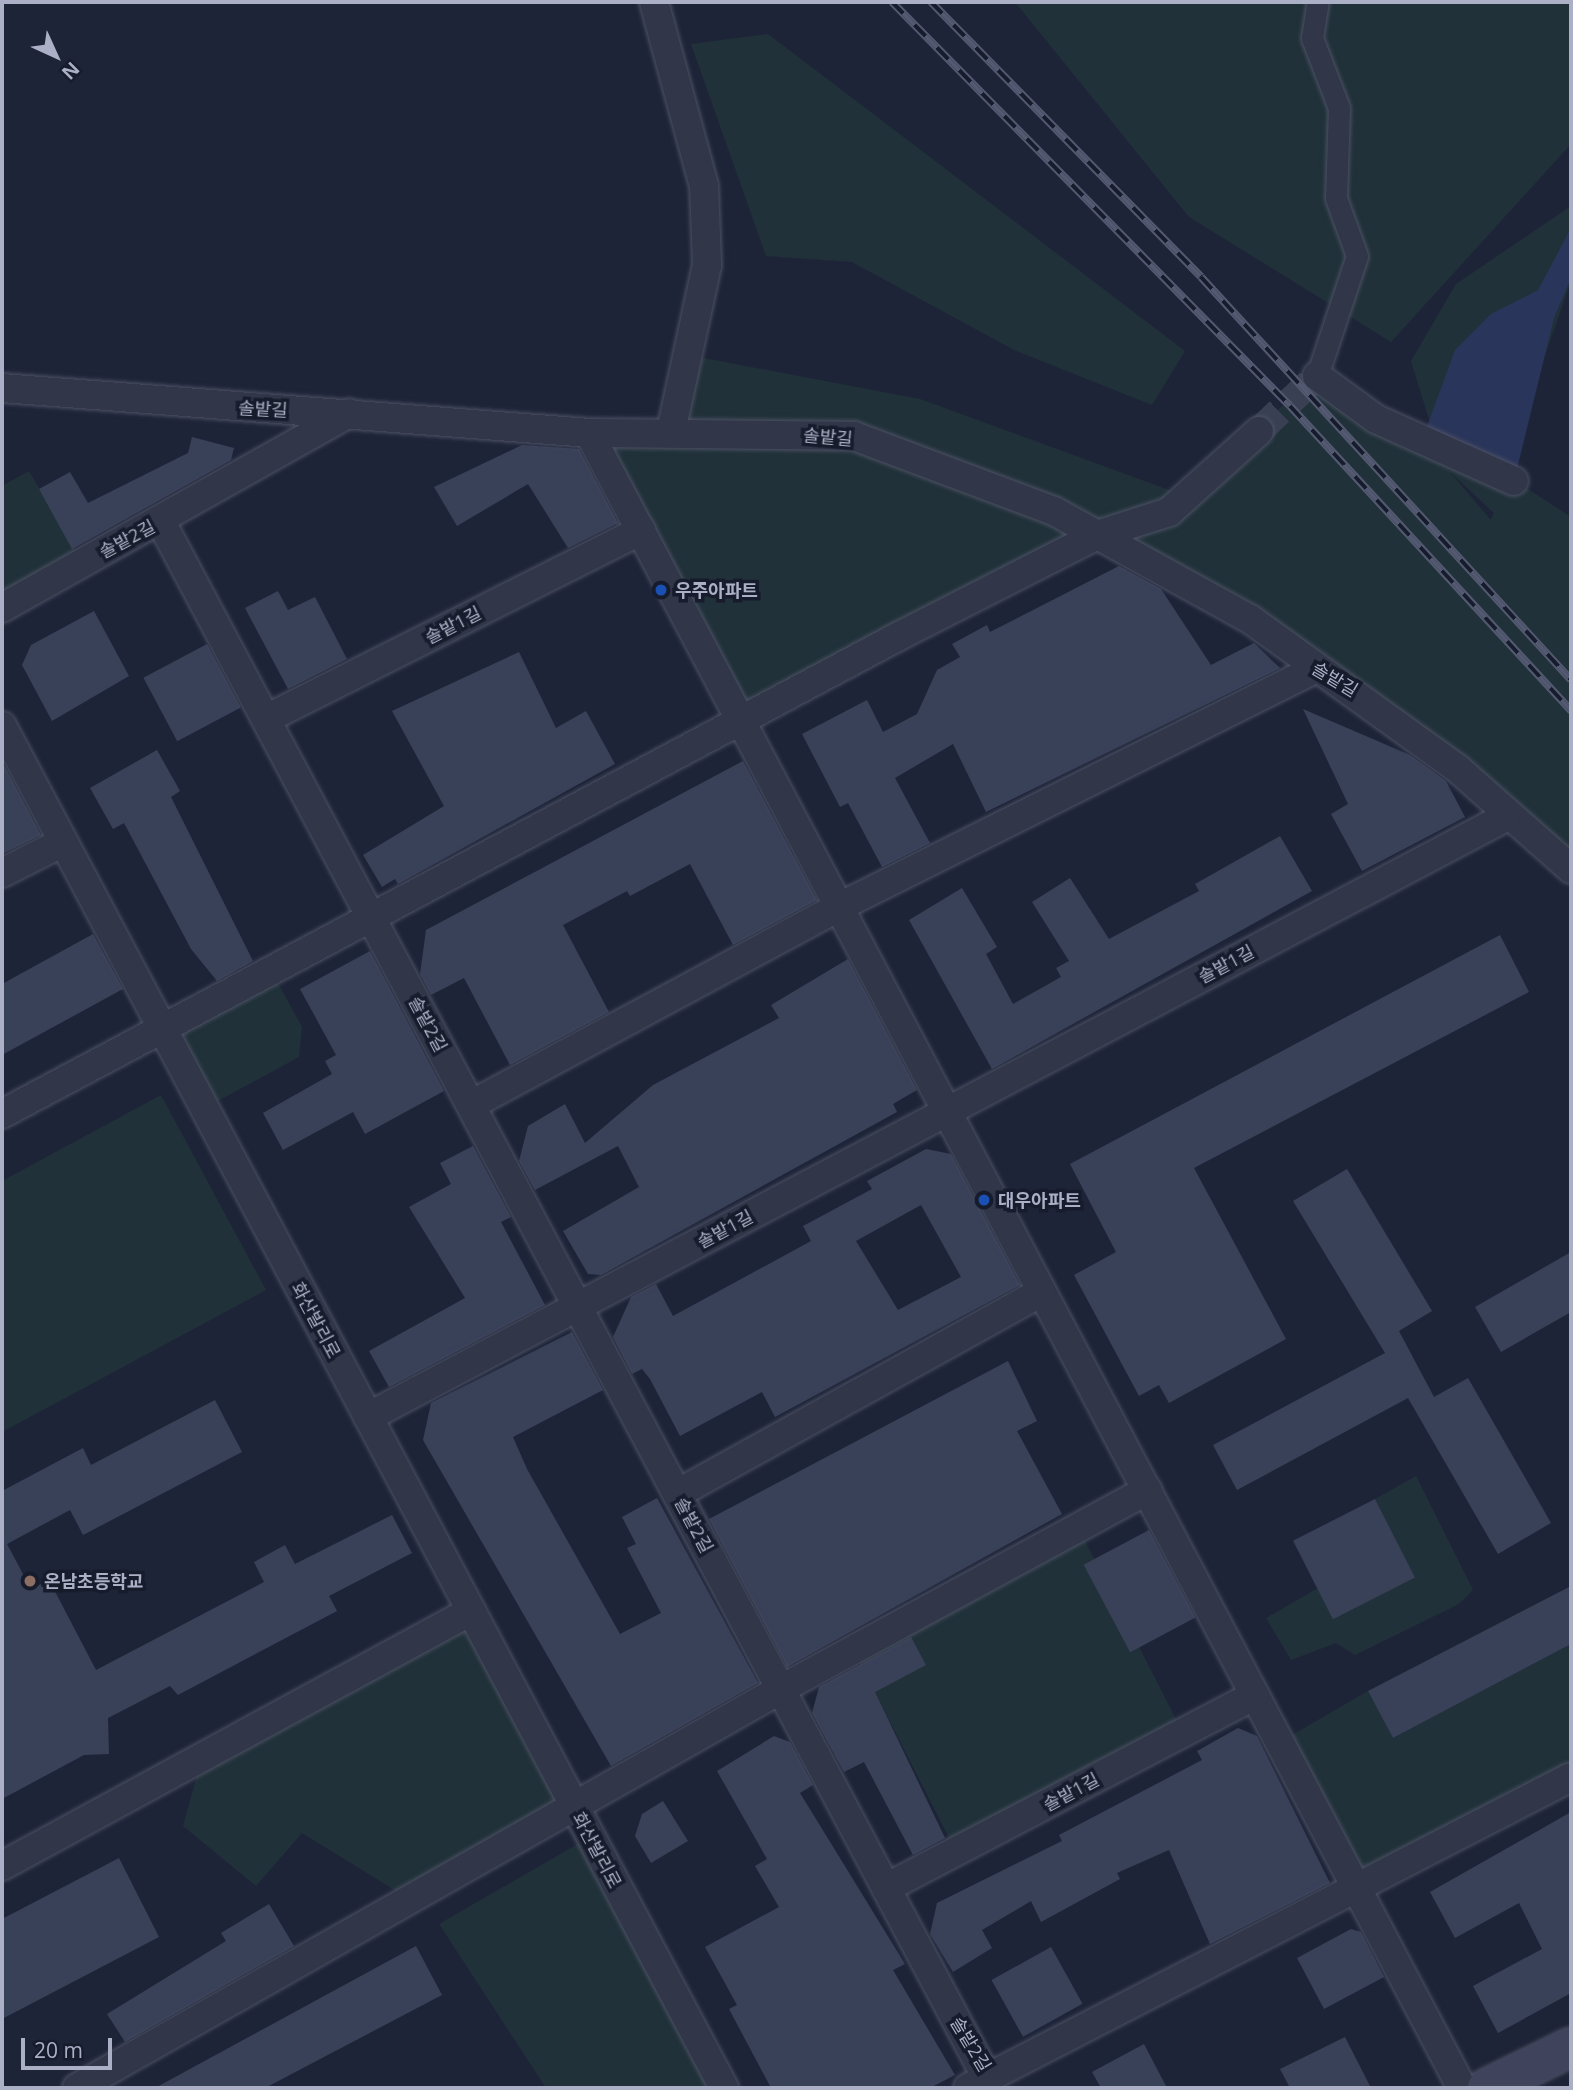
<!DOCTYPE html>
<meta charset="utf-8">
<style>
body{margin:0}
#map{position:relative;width:1573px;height:2090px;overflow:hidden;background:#1e2438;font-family:"Open Sans","Noto Sans KR",sans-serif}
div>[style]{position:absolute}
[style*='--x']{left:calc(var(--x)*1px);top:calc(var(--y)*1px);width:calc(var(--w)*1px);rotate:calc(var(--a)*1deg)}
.green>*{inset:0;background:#203139;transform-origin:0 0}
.water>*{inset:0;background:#2a355b}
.building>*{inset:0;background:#394159;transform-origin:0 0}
.minor-tunnel>*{height:28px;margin-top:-14px;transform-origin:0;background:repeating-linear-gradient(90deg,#3a4054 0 28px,transparent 0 42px)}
.roads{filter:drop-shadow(0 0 2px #4c5164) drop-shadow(0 0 2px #4c5164)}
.pedestrian>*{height:21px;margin:-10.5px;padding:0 10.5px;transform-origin:10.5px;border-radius:10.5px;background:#313649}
.minor>*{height:28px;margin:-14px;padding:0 14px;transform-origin:14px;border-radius:14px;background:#313649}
.secondary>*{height:38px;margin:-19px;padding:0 19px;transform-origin:19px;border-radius:19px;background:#3f445c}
.rail>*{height:8px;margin-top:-4px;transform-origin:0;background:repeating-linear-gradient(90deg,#171c2d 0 16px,#535970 0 32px);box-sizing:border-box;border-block:2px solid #535970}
.dots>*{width:19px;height:19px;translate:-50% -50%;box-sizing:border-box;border:4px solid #171c2d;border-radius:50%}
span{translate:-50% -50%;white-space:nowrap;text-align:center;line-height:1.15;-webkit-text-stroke:7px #171c2d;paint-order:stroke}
.street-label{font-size:18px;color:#abb0c6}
.poi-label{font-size:18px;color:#abb0c6;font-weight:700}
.left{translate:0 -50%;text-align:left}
.frame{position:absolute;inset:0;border:4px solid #abb0c6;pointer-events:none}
.north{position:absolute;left:21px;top:21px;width:70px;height:70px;-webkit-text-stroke:5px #171c2d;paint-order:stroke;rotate:135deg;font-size:19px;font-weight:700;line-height:28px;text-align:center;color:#abb0c6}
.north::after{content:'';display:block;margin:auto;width:24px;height:32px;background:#abb0c6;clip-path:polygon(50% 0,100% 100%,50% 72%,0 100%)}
.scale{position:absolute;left:21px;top:2038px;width:91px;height:32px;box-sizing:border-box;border:4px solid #abb0c6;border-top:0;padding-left:9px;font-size:21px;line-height:24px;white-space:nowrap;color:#abb0c6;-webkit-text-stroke:5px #171c2d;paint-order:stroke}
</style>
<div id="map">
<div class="green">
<div style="clip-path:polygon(1015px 2px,1571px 2px,1571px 144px,1391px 342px,1189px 217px)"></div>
<div style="clip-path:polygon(768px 34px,1185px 351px,1152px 405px,1014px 350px,852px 262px,766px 256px,691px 44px)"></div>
<div style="clip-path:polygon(evenodd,1571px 206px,1571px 281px,1542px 364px,1514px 480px,1571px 517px,1571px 869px,1458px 769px,1097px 535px,740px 718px,589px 433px,671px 432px,688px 355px,920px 399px,1180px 494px,1317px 376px,1442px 462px,1411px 361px,1456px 284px,1571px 206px,1450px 472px,1494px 513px,1491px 519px,1490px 519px,1450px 472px)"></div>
<div style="clip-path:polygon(29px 471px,82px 563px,2px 608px,2px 486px)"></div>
<div style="clip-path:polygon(271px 970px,302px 1027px,299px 1057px,205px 1108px,162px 1028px)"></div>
<div style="clip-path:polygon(161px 1095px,266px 1290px,2px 1432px,2px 1181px)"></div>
<div style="clip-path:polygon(1416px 1476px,1473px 1590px,1459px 1604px,1355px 1655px,1336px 1643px,1291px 1660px,1266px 1618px,1318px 1588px,1334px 1618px,1414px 1577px,1375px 1499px)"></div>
<div style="left:1078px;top:1527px;width:231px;height:256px;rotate:63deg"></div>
<div style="clip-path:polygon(471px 1611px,569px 1805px,406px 1897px,302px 1833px,256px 1886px,183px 1826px,202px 1757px)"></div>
<div style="clip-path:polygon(1571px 1644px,1571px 1777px,1354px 1892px,1280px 1742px,1368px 1691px,1393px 1738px)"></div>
<div style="clip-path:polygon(583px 1841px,714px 2088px,546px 2088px,439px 1924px)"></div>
</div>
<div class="water">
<div style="clip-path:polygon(1571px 228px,1571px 278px,1554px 318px,1514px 481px,1422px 440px,1455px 350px,1491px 314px,1538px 290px)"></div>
</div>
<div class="building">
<div style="clip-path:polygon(192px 437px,234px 448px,231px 460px,72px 549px,39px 489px,70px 472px,88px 503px,188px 453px)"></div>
<div style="clip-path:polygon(522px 445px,579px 449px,618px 523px,568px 548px,528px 484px,457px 526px,434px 487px)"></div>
<div style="clip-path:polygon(1119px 566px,1161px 589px,1211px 665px,1254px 643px,1280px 668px,986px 812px,953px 744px,895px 778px,930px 843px,882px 867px,848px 803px,840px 807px,802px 734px,867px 700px,883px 732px,917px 714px,937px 670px,960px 657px,952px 644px,987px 625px,990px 632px)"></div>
<div style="clip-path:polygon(278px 591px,288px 610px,315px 597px,347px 659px,288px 689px,245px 608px)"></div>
<div style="clip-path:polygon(94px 611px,129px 676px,52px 721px,22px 665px,31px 645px)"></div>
<div style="left:207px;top:644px;width:72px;height:72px;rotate:62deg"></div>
<div style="clip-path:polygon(519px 652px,556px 728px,586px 711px,615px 764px,398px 884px,395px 879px,382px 887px,363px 855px,444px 806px,392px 711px)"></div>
<div style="clip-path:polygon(1303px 709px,1410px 755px,1446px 781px,1465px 817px,1362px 871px,1331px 814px,1348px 804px)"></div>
<div style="clip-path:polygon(157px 750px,180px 791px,171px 797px,253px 961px,217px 981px,191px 949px,124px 823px,113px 829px,90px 788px)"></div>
<div style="clip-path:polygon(2px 761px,41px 835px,2px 854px)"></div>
<div style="clip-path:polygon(743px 761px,817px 900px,733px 945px,690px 864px,630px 896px,627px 891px,563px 925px,609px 1012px,510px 1065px,464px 978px,431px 995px,420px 974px,426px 930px)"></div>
<div style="clip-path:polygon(1280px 836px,1312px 891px,992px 1069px,909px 920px,962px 888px,997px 947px,986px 954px,1013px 1004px,1061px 977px,1056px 968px,1069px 961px,1032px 902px,1070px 878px,1109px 939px,1199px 891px,1195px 884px)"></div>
<div style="clip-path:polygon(93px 934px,123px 989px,2px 1055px,2px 984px)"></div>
<div style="clip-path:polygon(1500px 935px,1529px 992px,1194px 1168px,1286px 1339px,1169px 1403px,1159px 1385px,1139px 1396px,1074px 1275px,1116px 1252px,1070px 1164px)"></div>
<div style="clip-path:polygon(370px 951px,444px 1091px,365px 1134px,353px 1112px,283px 1150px,263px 1113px,332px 1074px,325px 1061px,336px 1055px,300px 989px)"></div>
<div style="clip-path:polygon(848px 959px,917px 1090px,893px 1104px,897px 1112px,601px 1275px,588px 1274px,563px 1231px,639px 1187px,618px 1146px,535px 1190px,519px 1161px,528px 1126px,565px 1104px,585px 1143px,653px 1085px,779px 1018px,771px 1005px)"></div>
<div style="clip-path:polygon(473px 1146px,511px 1217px,501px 1222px,545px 1305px,389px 1387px,369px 1351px,465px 1298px,409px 1207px,451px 1184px,440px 1163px)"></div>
<div style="clip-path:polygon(evenodd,926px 1149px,951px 1154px,1020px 1285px,775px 1417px,762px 1392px,680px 1436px,650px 1379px,642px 1369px,632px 1374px,613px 1337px,631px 1297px,656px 1284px,673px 1316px,811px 1241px,803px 1226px,872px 1189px,867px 1181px,926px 1149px,921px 1205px,961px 1277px,898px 1310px,856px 1241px,921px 1205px)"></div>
<div style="clip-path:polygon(1347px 1169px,1432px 1311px,1399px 1331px,1434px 1397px,1468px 1378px,1551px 1523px,1498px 1554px,1408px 1398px,1237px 1490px,1213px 1445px,1385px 1353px,1293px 1201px)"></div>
<div style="clip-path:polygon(1571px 1252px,1571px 1312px,1501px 1352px,1475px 1307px)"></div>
<div style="clip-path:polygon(572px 1332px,603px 1390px,513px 1437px,527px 1469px,620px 1634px,661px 1613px,627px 1548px,636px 1544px,622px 1517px,657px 1498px,758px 1683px,611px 1766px,423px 1440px,431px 1403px)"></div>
<div style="clip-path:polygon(1008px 1361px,1037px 1421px,1017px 1431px,1062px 1514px,787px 1667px,709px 1519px)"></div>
<div style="clip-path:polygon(215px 1400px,242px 1452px,83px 1535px,70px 1510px,7px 1544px,31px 1589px,49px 1580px,96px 1670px,264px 1582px,254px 1562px,285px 1545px,295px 1564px,392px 1515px,412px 1553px,329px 1596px,337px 1611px,178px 1695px,170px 1686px,108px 1718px,109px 1754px,84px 1755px,2px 1799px,2px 1491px,83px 1448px,91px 1465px)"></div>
<div style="left:1375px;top:1499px;width:88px;height:92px;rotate:63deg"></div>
<div style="left:1149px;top:1530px;width:99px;height:74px;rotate:62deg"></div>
<div style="clip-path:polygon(1571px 1586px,1571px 1644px,1393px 1738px,1368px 1691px)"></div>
<div style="clip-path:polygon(911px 1637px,926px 1665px,875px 1692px,945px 1838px,913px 1855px,864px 1762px,844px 1772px,812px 1713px,819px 1687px)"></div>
<div style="clip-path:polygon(1238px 1728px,1257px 1736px,1330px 1883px,1210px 1944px,1169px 1850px,1117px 1873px,1120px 1879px,1041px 1922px,1031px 1901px,982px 1930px,992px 1948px,953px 1972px,930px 1934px,937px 1903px,1062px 1841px,1059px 1835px,1202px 1760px,1197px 1751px)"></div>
<div style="clip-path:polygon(774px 1736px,790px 1742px,813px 1785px,800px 1793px,905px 1964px,893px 1970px,955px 2075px,930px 2088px,771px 2088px,729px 2009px,737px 2005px,705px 1947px,779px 1907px,755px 1866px,767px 1859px,717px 1771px)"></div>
<div style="clip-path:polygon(663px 1801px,688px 1841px,651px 1863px,635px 1836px,642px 1814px)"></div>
<div style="clip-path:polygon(1571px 1812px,1571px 1993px,1498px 2033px,1473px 1986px,1542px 1949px,1519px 1903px,1455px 1938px,1430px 1892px)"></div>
<div style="clip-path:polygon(119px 1858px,159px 1937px,2px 2019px,2px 1919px)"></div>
<div style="clip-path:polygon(269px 1904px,294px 1946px,125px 2042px,107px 2014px,226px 1941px,221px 1933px)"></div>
<div style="clip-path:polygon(1351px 1929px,1361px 1932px,1384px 1977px,1324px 2009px,1297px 1958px)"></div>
<div style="clip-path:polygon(416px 1946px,442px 1995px,265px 2088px,155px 2088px)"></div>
<div style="left:1051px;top:1947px;width:65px;height:68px;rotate:61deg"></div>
<div style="clip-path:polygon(1345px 2037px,1371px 2088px,1290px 2088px,1280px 2069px)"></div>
<div style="clip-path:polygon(1144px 2044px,1167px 2088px,1101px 2088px,1092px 2072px)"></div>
</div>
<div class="minor-tunnel">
<div style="--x:1259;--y:431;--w:80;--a:-43.5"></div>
</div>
<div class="roads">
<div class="pedestrian">
<div style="--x:1317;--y:376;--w:126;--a:-71.6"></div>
<div style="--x:1357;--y:256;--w:62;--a:-109.9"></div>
<div style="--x:1336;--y:198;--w:90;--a:-88.1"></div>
<div style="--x:1339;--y:108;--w:75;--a:-111.1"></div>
<div style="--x:1312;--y:38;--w:36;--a:-81"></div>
</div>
<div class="minor">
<div style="--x:654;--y:2;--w:191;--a:74.8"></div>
<div style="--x:704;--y:186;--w:79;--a:87.8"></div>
<div style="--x:707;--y:265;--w:171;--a:102.2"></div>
<div style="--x:1317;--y:376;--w:73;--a:36.1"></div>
<div style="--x:1376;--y:419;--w:151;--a:24.2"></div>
<div style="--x:2;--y:388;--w:589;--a:4.38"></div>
<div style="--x:589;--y:433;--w:265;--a:0.6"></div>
<div style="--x:854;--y:436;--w:214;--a:20.6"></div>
<div style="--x:1054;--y:511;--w:224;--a:28.9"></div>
<div style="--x:1250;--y:619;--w:256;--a:35.8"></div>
<div style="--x:1458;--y:769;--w:151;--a:41.5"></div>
<div style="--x:589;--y:433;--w:1871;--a:62.19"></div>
<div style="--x:160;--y:520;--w:1764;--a:62.04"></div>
<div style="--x:2;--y:608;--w:398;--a:-29.3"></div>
<div style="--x:266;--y:719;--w:420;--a:-26.7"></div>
<div style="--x:2;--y:726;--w:1542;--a:62.07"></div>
<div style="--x:2;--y:873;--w:68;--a:-26.9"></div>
<div style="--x:471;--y:1105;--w:418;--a:-28.3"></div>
<div style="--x:839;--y:907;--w:532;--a:-26.57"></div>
<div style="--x:2;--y:1114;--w:1019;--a:-28.05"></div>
<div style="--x:901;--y:635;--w:220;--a:-27"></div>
<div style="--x:1097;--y:535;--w:76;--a:-17.7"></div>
<div style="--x:1169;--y:512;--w:121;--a:-42"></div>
<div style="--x:368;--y:1417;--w:1286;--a:-27.8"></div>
<div style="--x:677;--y:1494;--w:417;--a:-29"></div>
<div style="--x:2;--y:1866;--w:534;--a:-28.53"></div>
<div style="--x:886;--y:1888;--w:416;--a:-27.6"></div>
<div style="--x:77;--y:2088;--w:809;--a:-29.54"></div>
<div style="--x:781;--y:1689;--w:417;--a:-28.5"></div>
<div style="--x:968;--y:2088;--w:678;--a:-27.28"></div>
</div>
<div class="secondary">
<div style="--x:1487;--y:2088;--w:93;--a:-26"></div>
</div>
</div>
<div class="rail">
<div style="--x:892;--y:2;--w:567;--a:45.43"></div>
<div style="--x:1290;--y:406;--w:415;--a:47.3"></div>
<div style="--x:931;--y:2;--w:385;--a:45.5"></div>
<div style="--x:1201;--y:277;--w:547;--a:47.44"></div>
</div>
<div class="dots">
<div style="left:661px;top:590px;background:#1a4fb4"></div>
<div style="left:984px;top:1200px;background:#1a4fb4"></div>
<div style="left:30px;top:1581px;background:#8d6e63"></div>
</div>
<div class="street-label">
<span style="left:263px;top:409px;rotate:3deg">솔밭길</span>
<span style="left:828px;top:437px;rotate:5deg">솔밭길</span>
<span style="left:127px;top:539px;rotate:-28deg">솔밭2길</span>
<span style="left:453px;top:625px;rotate:-27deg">솔밭1길</span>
<span style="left:1335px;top:679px;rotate:31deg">솔밭길</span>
<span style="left:1226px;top:964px;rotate:-28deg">솔밭1길</span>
<span style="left:428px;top:1024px;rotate:62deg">솔밭2길</span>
<span style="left:725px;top:1229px;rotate:-28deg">솔밭1길</span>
<span style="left:316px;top:1320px;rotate:62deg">화산발리로</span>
<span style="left:694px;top:1525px;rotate:62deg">솔밭2길</span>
<span style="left:1071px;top:1792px;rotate:-28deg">솔밭1길</span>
<span style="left:597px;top:1850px;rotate:62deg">화산발리로</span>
<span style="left:971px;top:2044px;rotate:59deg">솔밭2길</span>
</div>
<div class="poi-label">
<span class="left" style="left:675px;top:590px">우주아파트</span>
<span class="left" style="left:998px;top:1200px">대우아파트</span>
<span class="left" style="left:44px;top:1581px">온남초등학교</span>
</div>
<div class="frame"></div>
<div class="north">N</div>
<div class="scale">20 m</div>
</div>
